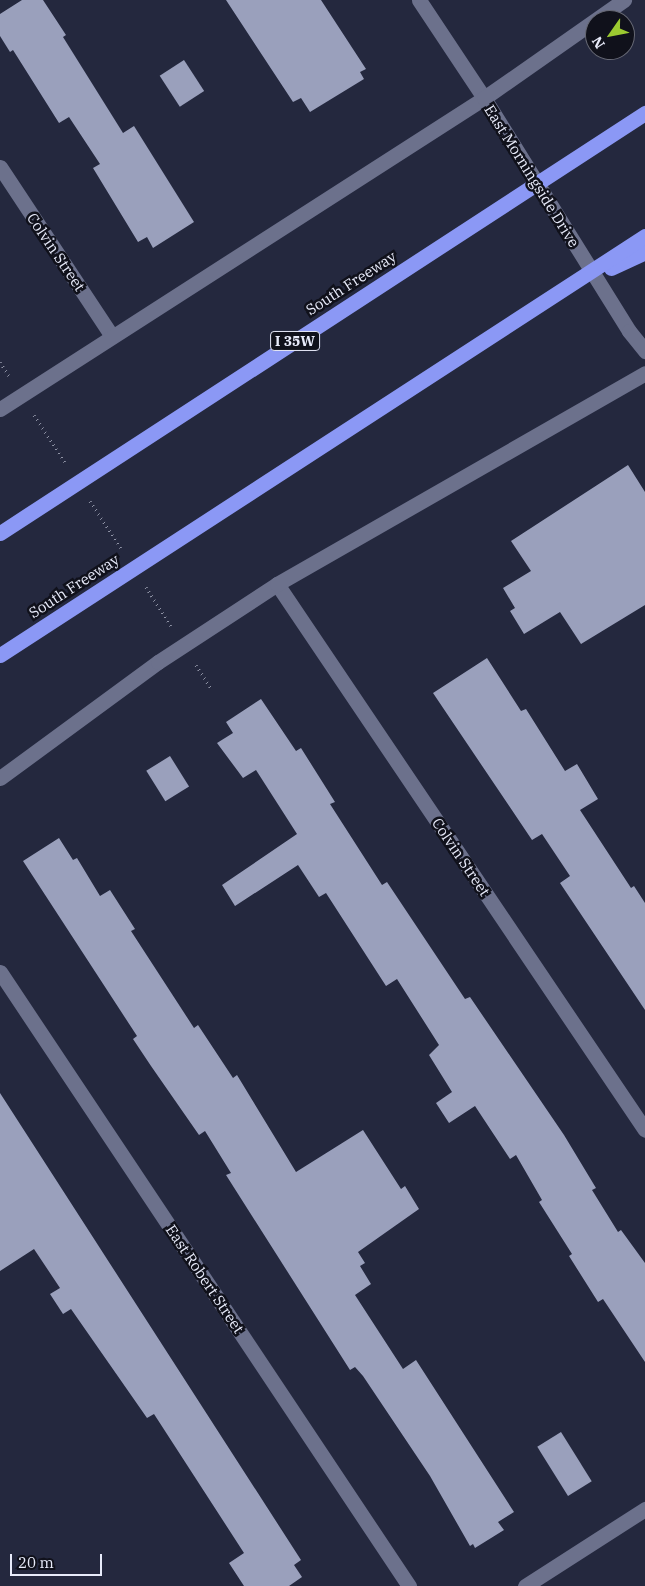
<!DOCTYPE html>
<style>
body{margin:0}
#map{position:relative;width:645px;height:1586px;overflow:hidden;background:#24283e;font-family:"IBM Plex Serif",serif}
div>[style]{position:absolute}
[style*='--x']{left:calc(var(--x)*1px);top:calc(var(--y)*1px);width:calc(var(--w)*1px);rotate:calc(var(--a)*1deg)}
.building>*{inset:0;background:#9aa0bc;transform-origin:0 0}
.path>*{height:3px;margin-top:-1.5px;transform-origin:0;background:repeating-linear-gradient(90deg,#8f93a5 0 1px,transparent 0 5px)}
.minor>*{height:15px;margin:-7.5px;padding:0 7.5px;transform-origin:7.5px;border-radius:7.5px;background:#6c718c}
.tertiary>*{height:15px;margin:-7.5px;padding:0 7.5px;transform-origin:7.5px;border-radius:7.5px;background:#6c718c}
.secondary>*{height:15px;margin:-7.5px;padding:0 7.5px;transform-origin:7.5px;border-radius:7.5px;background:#6c718c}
.motorway>*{height:15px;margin:-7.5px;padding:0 7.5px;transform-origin:7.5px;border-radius:7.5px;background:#8b98f5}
span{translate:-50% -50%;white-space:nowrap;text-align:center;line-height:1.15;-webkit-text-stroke:5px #10111b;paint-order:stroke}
.shield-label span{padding:1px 4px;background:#10111b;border:1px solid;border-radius:4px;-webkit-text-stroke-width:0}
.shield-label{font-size:14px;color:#e8ebfa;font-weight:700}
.street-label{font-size:15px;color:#e8ebfa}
.north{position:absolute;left:585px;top:10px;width:50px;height:50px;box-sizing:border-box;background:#10111b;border:1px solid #666874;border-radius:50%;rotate:237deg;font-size:14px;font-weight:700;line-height:20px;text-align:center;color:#e8ebfa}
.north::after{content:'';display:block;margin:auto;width:18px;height:22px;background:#9cca31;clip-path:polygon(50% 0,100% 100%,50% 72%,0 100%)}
.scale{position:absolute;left:10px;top:1554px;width:92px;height:22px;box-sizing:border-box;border:2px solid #e8ebfa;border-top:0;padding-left:6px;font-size:15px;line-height:18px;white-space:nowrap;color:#e8ebfa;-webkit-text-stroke:4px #10111b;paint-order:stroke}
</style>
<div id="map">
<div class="building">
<div style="clip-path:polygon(22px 0,43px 0,66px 35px,63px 37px,123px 133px,134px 126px,194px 222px,153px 248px,147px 237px,138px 242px,93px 168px,100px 164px,69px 117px,59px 123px,13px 50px,10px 52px,0 36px,0 14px)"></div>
<div style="clip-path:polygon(226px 0,321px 0,366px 69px,360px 72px,364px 79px,310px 112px,301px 98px,293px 102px)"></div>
<div style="left:184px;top:60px;width:37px;height:29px;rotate:57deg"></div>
<div style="clip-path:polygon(628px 465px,645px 492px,645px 605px,581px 644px,560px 612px,524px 634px,510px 611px,515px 608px,503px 588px,531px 571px,511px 541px)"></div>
<div style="clip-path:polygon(487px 658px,521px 711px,526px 709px,565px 771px,577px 764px,598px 799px,580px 810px,631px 888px,634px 886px,645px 903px,645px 1010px,560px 883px,570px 876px,542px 834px,532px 840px,433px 693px)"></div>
<div style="clip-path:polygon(261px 699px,296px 751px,301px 748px,335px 802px,330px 804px,382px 885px,387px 882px,465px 999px,470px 997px,564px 1135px,596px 1188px,592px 1190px,618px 1232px,621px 1230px,645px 1263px,645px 1362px,603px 1299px,598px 1302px,569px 1256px,572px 1254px,539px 1202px,542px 1200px,516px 1155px,510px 1159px,475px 1106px,449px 1123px,436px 1103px,452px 1092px,429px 1055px,439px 1045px,397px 979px,386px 986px,326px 893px,319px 897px,298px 865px,235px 906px,222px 885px,297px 834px,256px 770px,243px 778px,217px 743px,233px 733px,226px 722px)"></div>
<div style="left:170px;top:756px;width:36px;height:28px;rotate:58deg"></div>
<div style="clip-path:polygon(59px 838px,73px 860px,77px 858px,100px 896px,110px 890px,135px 929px,131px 931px,194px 1028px,198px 1025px,233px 1078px,237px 1075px,296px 1172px,363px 1130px,401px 1189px,405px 1186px,419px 1209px,358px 1252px,365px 1263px,360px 1266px,371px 1284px,355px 1295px,403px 1369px,416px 1360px,514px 1512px,498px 1522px,504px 1530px,475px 1548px,473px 1544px,470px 1546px,430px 1476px,363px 1376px,355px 1367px,350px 1370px,226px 1175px,231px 1173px,205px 1131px,199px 1135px,151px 1066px,133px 1039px,137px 1036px,23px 861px)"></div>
<div style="clip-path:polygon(0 1093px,301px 1560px,294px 1565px,302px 1577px,289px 1586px,244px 1586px,229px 1563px,244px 1553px,154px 1414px,147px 1418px,71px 1309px,63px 1314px,50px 1294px,60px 1288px,34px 1249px,0 1271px)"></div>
<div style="left:561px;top:1432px;width:58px;height:28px;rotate:58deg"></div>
</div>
<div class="path">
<div style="--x:0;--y:362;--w:17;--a:57"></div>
<div style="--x:34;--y:415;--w:56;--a:56.6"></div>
<div style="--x:90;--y:501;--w:56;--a:56.6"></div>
<div style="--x:146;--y:587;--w:46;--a:57.3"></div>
<div style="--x:196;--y:665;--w:27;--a:57"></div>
</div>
<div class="minor">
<div style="--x:419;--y:0;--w:118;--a:56.4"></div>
<div style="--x:0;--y:167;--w:203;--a:56.5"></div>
<div style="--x:277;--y:584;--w:658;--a:56.02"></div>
<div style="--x:0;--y:972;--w:738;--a:56.33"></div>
<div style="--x:525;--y:1586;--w:143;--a:-32.7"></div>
</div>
<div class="tertiary">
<div style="--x:484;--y:98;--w:274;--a:58.1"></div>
<div style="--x:629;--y:331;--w:26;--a:51"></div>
</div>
<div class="secondary">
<div style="--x:0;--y:409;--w:575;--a:-32.72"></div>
<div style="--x:484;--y:98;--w:171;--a:-35"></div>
<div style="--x:0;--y:778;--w:196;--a:-36.3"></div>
<div style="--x:158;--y:662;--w:142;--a:-33.2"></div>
<div style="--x:277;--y:584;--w:424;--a:-29.8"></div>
</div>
<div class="motorway">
<div style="--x:611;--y:268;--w:38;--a:-25"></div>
<div style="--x:0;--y:533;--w:770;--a:-33.07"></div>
<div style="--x:0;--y:655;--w:769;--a:-33.01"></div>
</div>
<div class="shield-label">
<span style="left:295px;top:341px">I 35W</span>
</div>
<div class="street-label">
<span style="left:532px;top:176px;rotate:58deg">East Morningside Drive</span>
<span style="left:56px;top:252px;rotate:56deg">Colvin Street</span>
<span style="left:351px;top:283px;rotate:-33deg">South Freeway</span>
<span style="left:74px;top:586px;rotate:-33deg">South Freeway</span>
<span style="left:461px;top:857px;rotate:56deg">Colvin Street</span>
<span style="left:205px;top:1279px;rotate:56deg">East Robert Street</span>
</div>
<div class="north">N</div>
<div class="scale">20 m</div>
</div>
